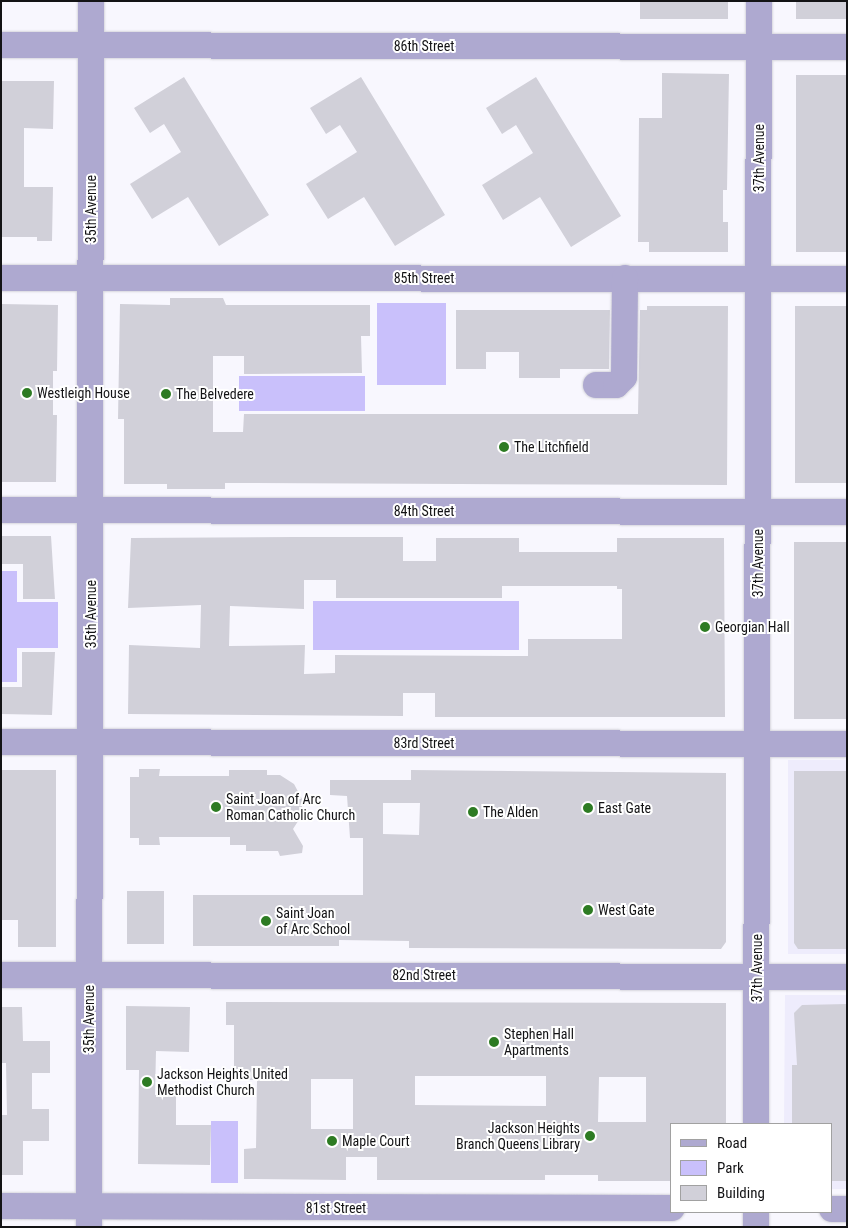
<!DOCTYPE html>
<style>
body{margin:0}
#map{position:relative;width:848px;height:1228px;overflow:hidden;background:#f8f7fe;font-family:"Roboto Condensed",sans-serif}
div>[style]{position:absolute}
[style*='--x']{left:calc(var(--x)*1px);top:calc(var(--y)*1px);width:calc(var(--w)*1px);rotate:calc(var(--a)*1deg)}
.built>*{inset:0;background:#eeecfc;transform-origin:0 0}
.green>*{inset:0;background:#c9c0fb;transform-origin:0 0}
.building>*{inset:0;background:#d1d0d9;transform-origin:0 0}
.roads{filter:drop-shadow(0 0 1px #d3d3d9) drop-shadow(0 0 1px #d3d3d9)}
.minor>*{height:26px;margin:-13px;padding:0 13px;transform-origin:13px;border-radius:13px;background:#aea9d0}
.dots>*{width:14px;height:14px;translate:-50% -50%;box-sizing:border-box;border:2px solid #fff;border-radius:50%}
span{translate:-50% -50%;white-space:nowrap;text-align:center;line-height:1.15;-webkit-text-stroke:4px #fff;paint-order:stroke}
.street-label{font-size:14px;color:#131315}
.poi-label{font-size:14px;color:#131315}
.left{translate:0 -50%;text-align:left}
.right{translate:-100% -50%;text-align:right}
.frame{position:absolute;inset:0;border:2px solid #131315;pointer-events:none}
.legend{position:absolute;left:670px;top:1123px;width:162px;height:90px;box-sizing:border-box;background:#fff;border:1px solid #a1a1a1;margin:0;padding:6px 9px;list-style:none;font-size:15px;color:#131315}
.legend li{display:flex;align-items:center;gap:10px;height:25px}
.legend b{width:25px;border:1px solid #a1a1a1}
</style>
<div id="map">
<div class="built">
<div style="left:788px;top:760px;width:59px;height:194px"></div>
<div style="clip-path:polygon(785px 995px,847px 995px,847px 1189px,832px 1189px,832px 1124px,784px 1124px)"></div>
</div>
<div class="green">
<div style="left:446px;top:303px;width:82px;height:69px;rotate:90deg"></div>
<div style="left:239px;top:376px;width:126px;height:35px"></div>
<div style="clip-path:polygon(1px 571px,17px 571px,17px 602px,58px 602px,58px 648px,17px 648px,17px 682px,1px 682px)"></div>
<div style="left:313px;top:601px;width:206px;height:49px"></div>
<div style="left:211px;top:1121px;width:27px;height:62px"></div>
</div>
<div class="building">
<div style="left:640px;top:1px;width:88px;height:18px"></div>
<div style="left:796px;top:1px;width:51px;height:18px"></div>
<div style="clip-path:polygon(662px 73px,729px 74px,727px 190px,723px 190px,723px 222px,728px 222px,728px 252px,649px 252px,649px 242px,638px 242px,639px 118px,662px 118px)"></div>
<div style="left:796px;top:75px;width:51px;height:177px"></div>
<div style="clip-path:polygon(184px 77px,269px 215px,219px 246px,188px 197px,152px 219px,130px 184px,181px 152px,164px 124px,150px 133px,134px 108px)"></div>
<div style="clip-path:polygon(361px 77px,445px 215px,395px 246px,364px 197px,328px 219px,306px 184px,357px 152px,340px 125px,326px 134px,310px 108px)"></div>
<div style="clip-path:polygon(536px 77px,621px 216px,571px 247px,540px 197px,503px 220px,482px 185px,533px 153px,516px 125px,502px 134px,486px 108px)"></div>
<div style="clip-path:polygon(1px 81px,54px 81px,53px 129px,24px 128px,24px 187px,53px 187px,52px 241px,37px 241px,37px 237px,1px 237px)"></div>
<div style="clip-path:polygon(170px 298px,223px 298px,226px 305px,370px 305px,370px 336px,361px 336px,362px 373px,244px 374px,244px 356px,213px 356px,213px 432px,243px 432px,244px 414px,638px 414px,640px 310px,647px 310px,647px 306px,728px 306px,727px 485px,225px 483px,225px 489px,167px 489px,167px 484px,124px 484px,124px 419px,118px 419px,120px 304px,170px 305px)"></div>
<div style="clip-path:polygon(1px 304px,58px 305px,57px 371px,53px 371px,53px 415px,57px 415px,56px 482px,1px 482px)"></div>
<div style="left:795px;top:306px;width:52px;height:177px"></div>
<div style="clip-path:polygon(456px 310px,610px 310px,609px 369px,560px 369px,560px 378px,519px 378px,519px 352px,486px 352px,486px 369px,456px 369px)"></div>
<div style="clip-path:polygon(1px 536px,51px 536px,55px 599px,23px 599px,23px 564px,1px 564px)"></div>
<div style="clip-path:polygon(evenodd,295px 537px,403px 537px,403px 561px,436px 561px,436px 538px,519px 538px,519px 552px,617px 552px,617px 538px,724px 538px,725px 717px,435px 717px,435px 693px,403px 693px,403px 716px,128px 714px,129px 645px,200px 648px,201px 605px,128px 608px,131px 538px,295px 537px,304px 580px,336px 580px,336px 598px,502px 598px,502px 586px,617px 586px,617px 589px,622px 589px,622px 639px,528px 639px,528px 656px,335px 655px,335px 673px,304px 674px,305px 645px,229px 646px,230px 606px,304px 609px,304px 580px)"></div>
<div style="left:794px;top:542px;width:53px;height:177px"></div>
<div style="clip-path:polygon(22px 652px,55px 652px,52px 715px,1px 714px,1px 687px,22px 687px)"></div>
<div style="clip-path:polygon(139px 769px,160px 769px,159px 776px,229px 776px,229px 770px,267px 770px,267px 775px,280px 775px,294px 784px,302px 799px,302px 815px,293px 829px,303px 846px,302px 853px,280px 856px,278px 851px,246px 851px,246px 845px,230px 845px,230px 837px,159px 837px,160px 845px,139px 845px,139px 838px,130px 838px,130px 777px,139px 777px)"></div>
<div style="clip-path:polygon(1px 770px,56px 770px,56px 947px,18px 947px,18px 920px,1px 920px)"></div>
<div style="clip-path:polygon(evenodd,411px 770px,726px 773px,726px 942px,721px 949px,409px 948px,409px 941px,339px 940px,339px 946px,193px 946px,193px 895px,363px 895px,363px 838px,350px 838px,347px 796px,330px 795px,330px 780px,411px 780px,411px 770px,383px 803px,420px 803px,419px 835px,383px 834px,383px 803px)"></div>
<div style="clip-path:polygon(794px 771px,847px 771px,847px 949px,798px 949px,794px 943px)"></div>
<div style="left:164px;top:891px;width:53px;height:37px;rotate:90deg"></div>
<div style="clip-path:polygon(evenodd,226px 1002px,726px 1003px,726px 1124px,672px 1124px,672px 1181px,598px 1181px,598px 1175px,545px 1175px,545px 1180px,377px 1180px,377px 1157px,346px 1157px,346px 1180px,244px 1179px,244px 1149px,256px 1148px,257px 1080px,234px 1080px,234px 1025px,226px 1025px,226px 1002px,415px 1076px,546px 1076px,546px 1106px,415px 1105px,415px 1076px,226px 1002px,599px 1077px,646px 1077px,646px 1122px,598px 1122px,599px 1077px,226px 1002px,311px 1079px,353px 1079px,353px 1129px,311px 1129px,311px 1079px)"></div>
<div style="clip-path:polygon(847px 1004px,847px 1181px,832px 1181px,832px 1124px,792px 1124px,792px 1065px,797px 1065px,794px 1013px,802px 1005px)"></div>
<div style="clip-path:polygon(126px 1006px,190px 1007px,189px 1052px,156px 1051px,155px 1095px,176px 1095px,176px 1125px,211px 1125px,210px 1165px,138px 1164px,139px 1070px,126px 1070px)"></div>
<div style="clip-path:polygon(1px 1007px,22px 1007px,23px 1041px,50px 1041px,50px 1073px,32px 1073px,32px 1109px,49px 1109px,49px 1141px,23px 1141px,23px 1175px,1px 1175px,1px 1115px,7px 1115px,6px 1063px,1px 1063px)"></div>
</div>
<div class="roads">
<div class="minor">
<div style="--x:1;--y:45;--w:846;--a:0.14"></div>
<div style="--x:1;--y:278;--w:846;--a:0.07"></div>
<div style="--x:596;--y:385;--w:20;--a:0"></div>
<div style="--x:616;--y:385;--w:11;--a:-45"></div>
<div style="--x:624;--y:377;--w:99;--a:-89.4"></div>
<div style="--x:1;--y:510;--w:846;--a:0.14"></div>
<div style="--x:1;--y:742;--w:846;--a:0.14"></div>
<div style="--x:1;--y:975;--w:846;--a:0.14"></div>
<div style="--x:756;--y:1124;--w:1123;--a:-89.85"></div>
<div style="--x:1;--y:1206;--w:671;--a:0.17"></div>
<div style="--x:832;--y:1209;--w:15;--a:0"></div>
<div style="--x:89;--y:1227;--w:1226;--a:-89.91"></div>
<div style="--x:756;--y:1227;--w:15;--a:-90"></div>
</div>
</div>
<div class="dots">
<div style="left:27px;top:393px;background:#2d7b23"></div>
<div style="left:166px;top:394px;background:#2d7b23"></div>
<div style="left:504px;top:447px;background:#2d7b23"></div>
<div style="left:705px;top:627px;background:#2d7b23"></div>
<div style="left:216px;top:807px;background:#2d7b23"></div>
<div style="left:588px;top:808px;background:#2d7b23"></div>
<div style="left:473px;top:812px;background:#2d7b23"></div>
<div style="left:588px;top:910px;background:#2d7b23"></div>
<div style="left:266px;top:921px;background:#2d7b23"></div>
<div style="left:494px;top:1042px;background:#2d7b23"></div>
<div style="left:147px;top:1082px;background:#2d7b23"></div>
<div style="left:590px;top:1136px;background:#2d7b23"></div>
<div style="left:332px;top:1141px;background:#2d7b23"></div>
</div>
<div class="street-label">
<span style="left:424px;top:46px">86th Street</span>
<span style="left:759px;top:158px;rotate:-90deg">37th Avenue</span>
<span style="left:91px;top:209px;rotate:-90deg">35th Avenue</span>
<span style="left:424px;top:278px">85th Street</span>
<span style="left:424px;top:511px">84th Street</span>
<span style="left:758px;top:563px;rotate:-90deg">37th Avenue</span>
<span style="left:91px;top:614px;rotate:-90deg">35th Avenue</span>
<span style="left:424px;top:743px">83rd Street</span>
<span style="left:757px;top:968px;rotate:-90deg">37th Avenue</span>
<span style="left:424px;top:975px">82nd Street</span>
<span style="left:89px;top:1019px;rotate:-90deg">35th Avenue</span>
<span style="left:336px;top:1208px">81st Street</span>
</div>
<div class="poi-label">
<span class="left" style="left:37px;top:393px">Westleigh House</span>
<span class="left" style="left:176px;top:394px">The Belvedere</span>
<span class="left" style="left:514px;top:447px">The Litchfield</span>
<span class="left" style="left:715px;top:627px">Georgian Hall</span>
<span class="left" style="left:226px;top:807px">Saint Joan of Arc<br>Roman Catholic Church</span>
<span class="left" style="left:598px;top:808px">East Gate</span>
<span class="left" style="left:483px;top:812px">The Alden</span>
<span class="left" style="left:598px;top:910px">West Gate</span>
<span class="left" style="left:276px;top:921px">Saint Joan<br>of Arc School</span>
<span class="left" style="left:504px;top:1042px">Stephen Hall<br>Apartments</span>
<span class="left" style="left:157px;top:1082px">Jackson Heights United<br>Methodist Church</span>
<span class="right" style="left:580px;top:1136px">Jackson Heights<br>Branch Queens Library</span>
<span class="left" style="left:342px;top:1141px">Maple Court</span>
</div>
<div class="frame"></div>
<ul class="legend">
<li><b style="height:6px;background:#aea9d0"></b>Road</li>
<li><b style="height:14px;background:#c9c0fb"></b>Park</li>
<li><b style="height:14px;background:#d1d0d9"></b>Building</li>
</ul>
</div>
